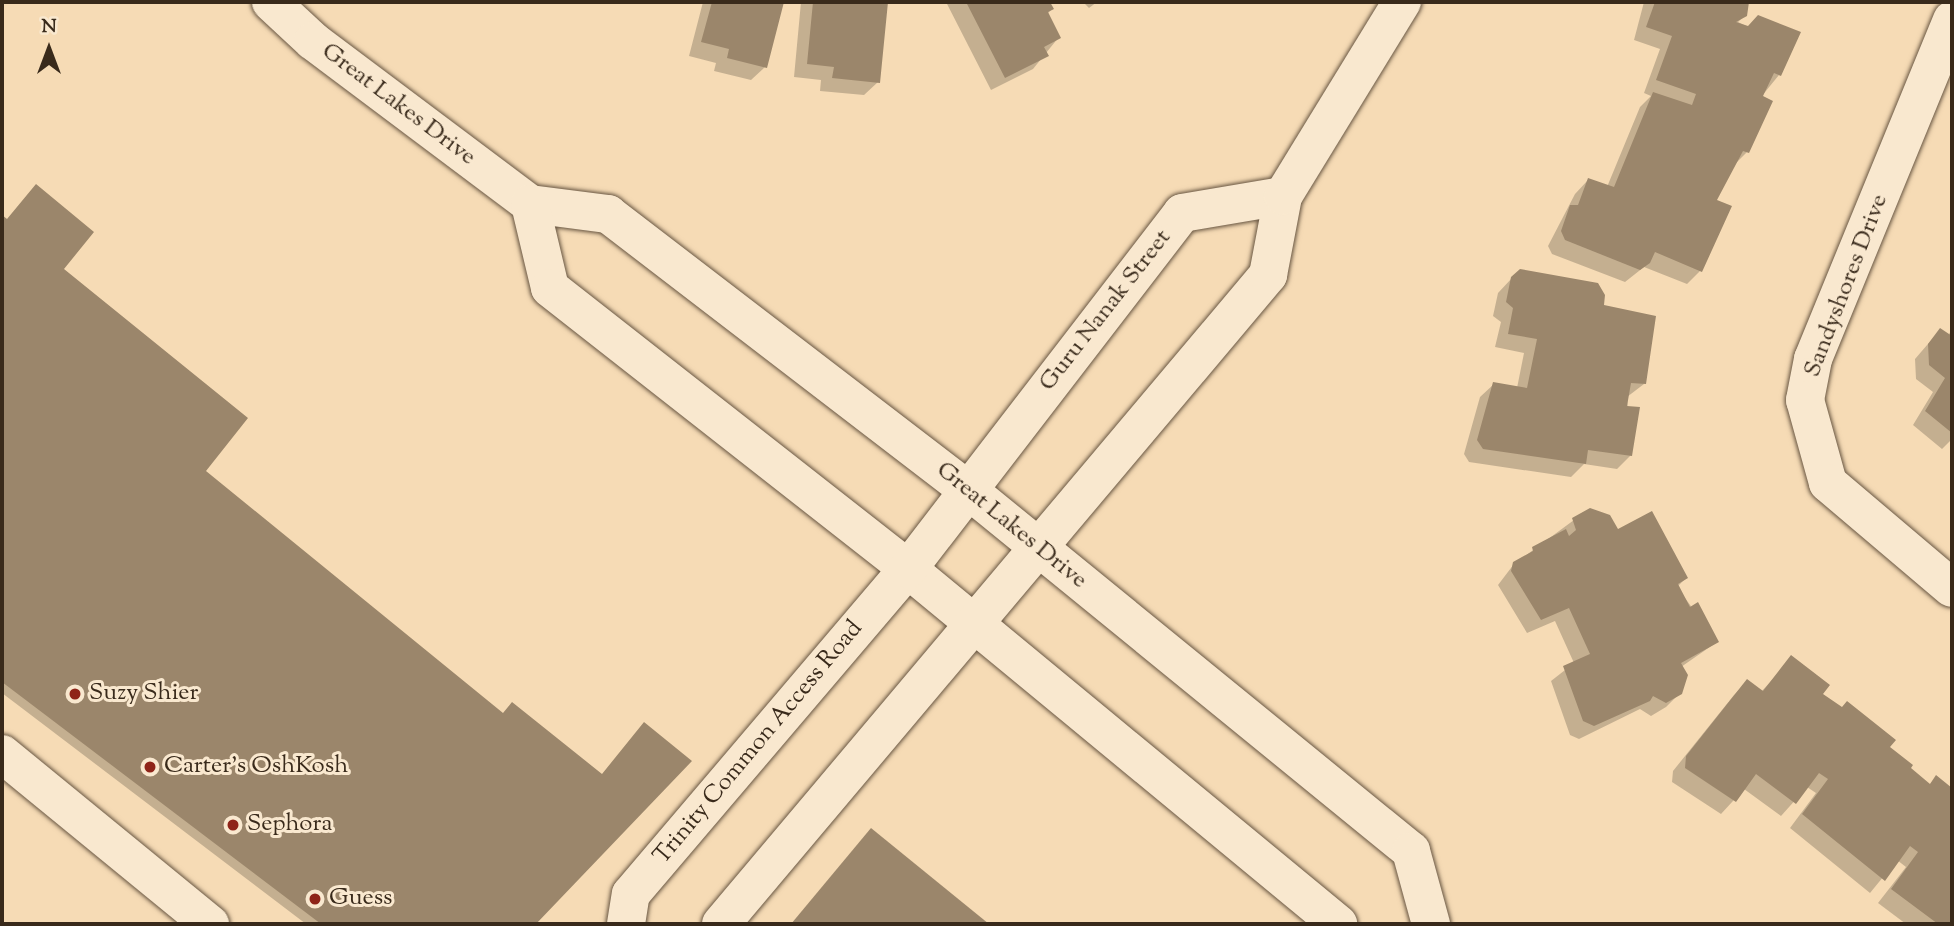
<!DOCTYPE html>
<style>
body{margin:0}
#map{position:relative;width:1954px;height:926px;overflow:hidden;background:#f6dbb5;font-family:"Sorts Mill Goudy",serif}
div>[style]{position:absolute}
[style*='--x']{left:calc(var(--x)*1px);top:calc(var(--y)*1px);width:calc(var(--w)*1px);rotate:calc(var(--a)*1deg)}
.shadow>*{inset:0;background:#0003}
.building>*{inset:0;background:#9b866b}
.roads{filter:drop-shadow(0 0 2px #685642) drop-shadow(0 0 2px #685642)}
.minor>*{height:38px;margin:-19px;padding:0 19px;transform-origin:19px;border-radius:19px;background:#f9e8cf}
.dots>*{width:19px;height:19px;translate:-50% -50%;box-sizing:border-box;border:4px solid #f9e8cf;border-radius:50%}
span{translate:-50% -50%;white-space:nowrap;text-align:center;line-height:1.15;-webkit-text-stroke:6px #f9e8cf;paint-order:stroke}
.street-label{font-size:24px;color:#392a1b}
.poi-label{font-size:24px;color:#392a1b}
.left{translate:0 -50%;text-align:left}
.frame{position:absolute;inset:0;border:4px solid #392a1b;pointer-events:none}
.north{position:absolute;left:14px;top:14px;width:70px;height:70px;-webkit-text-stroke:5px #f9e8cf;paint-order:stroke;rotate:0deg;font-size:19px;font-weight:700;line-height:28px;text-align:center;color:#392a1b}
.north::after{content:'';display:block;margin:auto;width:24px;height:32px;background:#392a1b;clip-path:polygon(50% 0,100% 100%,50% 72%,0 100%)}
</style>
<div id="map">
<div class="shadow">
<div style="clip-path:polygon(703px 2px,782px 2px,765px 67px,751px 80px,714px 71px,716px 63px,689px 56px)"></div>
<div style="clip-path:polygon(801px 2px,886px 2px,878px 82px,864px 95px,820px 91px,821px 80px,794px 77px)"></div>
<div style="clip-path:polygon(946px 2px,1048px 2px,1052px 9px,1047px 14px,1059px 37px,1033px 69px,991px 90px)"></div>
<div style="clip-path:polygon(1083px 2px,1097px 2px,1089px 8px)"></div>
<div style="clip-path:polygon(1644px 2px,1747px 2px,1745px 15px,1738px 22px,1748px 27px,1779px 75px,1761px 97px,1747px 152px,1733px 166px,1714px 201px,1700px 271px,1687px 284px,1644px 267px,1625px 282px,1552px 254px,1548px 246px,1575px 194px,1588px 180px,1607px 187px,1640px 107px,1651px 96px,1644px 93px,1660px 49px,1634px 40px)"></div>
<div style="clip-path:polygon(2px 218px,61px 269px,203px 471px,503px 715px,601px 776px,689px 761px,533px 924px,306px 924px,2px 693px)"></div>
<div style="clip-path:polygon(1512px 278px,1602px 306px,1644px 384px,1627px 397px,1631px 455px,1617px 469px,1584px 464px,1571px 477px,1469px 462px,1464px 454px,1480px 397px,1494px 384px,1517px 388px,1524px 353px,1495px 347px,1501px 322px,1493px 316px,1498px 293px)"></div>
<div style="clip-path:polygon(1952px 329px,1952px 439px,1942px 449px,1913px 425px,1933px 392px,1916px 379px,1915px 359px,1940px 330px,1948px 336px)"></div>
<div style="clip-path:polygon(1574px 520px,1617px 532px,1686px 578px,1677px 587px,1717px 642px,1681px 667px,1680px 693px,1666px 707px,1651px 716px,1640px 709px,1579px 739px,1570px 735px,1551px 681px,1574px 663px,1555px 621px,1527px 633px,1498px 585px,1514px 564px)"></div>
<div style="clip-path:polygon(1792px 658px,1821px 694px,1908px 768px,1929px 785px,1937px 778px,1952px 790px,1952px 924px,1906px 924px,1878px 903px,1906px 867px,1897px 860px,1870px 893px,1790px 828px,1816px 793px,1807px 787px,1781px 816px,1744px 789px,1721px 814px,1672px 782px,1673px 771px,1734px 695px,1748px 681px,1761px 692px)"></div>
<div style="clip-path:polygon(871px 830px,987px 924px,792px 924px)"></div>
</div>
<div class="building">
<div style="clip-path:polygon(712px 2px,784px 2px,767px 68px,727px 58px,729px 49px,701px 42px)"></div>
<div style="clip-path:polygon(813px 2px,888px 2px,880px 83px,832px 78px,834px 67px,807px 64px)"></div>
<div style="clip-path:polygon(966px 2px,1050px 2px,1054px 9px,1048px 12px,1061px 38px,1044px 47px,1049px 56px,1005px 78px)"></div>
<div style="clip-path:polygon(1655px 2px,1749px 2px,1747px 16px,1736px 22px,1748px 26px,1758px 15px,1801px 32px,1781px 76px,1774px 73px,1763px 96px,1773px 101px,1749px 153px,1743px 151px,1717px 200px,1732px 206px,1702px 272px,1655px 252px,1650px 263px,1640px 270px,1565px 240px,1561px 231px,1570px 205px,1578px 205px,1588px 178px,1614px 187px,1653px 92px,1692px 105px,1696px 94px,1656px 80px,1672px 36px,1646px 27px)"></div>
<div style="clip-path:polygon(36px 184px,94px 232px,64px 269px,248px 418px,206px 471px,503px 713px,512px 702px,602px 774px,644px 722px,692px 761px,536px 924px,321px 924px,2px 682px,2px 215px,7px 219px)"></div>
<div style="clip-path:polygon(1520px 269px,1598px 283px,1605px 295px,1604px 305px,1656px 316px,1646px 384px,1631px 383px,1627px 406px,1640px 407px,1632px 456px,1588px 450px,1586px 464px,1483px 449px,1477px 440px,1493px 382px,1527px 388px,1537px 339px,1508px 334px,1513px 308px,1506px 302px,1511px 277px)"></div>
<div style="clip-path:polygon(1940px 328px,1952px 336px,1952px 433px,1925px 411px,1945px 378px,1929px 365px,1928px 344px)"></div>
<div style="clip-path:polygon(1590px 508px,1610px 515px,1618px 529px,1652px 511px,1688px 578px,1678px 584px,1690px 607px,1698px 602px,1719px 642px,1681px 663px,1688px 675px,1682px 694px,1666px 703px,1653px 696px,1650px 701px,1594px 726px,1583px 721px,1563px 666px,1590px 654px,1569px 608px,1541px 620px,1511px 571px,1513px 562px,1533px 551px,1532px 547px,1566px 529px,1569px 536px,1576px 530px,1572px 518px)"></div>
<div style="clip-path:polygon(1791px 655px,1830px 685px,1823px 694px,1842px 707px,1847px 701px,1896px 740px,1890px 747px,1913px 765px,1911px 768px,1930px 784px,1936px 775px,1952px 788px,1952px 924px,1938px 924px,1891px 889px,1918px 852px,1910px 846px,1885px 881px,1802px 814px,1828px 779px,1819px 773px,1796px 804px,1756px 774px,1736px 802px,1685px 768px,1686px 756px,1747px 679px,1763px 691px)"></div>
<div style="clip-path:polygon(871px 828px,989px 924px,791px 924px)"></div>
</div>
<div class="roads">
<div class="minor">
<div style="--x:271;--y:2;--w:57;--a:42.9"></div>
<div style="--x:313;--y:41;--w:271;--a:36.9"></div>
<div style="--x:530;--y:204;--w:79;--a:7.3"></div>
<div style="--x:608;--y:214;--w:452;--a:37.5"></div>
<div style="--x:967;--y:489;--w:573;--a:39.19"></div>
<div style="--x:1411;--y:851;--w:76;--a:74.7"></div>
<div style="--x:1952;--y:20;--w:366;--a:112.3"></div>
<div style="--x:1813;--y:359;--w:42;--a:101"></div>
<div style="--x:1805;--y:400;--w:86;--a:74.5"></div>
<div style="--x:1828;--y:483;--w:162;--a:40.3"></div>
<div style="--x:530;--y:204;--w:86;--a:76.6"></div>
<div style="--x:550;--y:288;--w:455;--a:38.1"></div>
<div style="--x:908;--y:569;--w:558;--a:39.54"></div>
<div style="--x:2;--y:754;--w:269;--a:39.3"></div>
<div style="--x:626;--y:924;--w:30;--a:-81"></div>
<div style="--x:631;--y:894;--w:427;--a:-49.6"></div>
<div style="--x:908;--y:569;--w:449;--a:-52.4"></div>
<div style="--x:1182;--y:213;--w:102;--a:-9.6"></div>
<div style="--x:721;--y:924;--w:849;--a:-49.87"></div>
<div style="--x:1268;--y:275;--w:80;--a:-79.2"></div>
<div style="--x:1283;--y:196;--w:228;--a:-58.5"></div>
</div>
</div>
<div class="dots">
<div style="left:75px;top:694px;background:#8f2418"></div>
<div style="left:150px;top:767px;background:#8f2418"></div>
<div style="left:233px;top:825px;background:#8f2418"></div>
<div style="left:315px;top:899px;background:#8f2418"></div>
</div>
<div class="street-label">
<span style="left:398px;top:105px;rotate:37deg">Great Lakes Drive</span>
<span style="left:1847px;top:286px;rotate:-69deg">Sandyshores Drive</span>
<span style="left:1106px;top:311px;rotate:-52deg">Guru Nanak Street</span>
<span style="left:1011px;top:526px;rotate:39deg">Great Lakes Drive</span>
<span style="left:759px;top:743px;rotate:-50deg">Trinity Common Access Road</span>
</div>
<div class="poi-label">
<span class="left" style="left:89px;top:694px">Suzy Shier</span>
<span class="left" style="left:164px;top:767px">Carter's OshKosh</span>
<span class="left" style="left:247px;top:825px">Sephora</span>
<span class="left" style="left:329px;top:899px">Guess</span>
</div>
<div class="frame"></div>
<div class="north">N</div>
</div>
